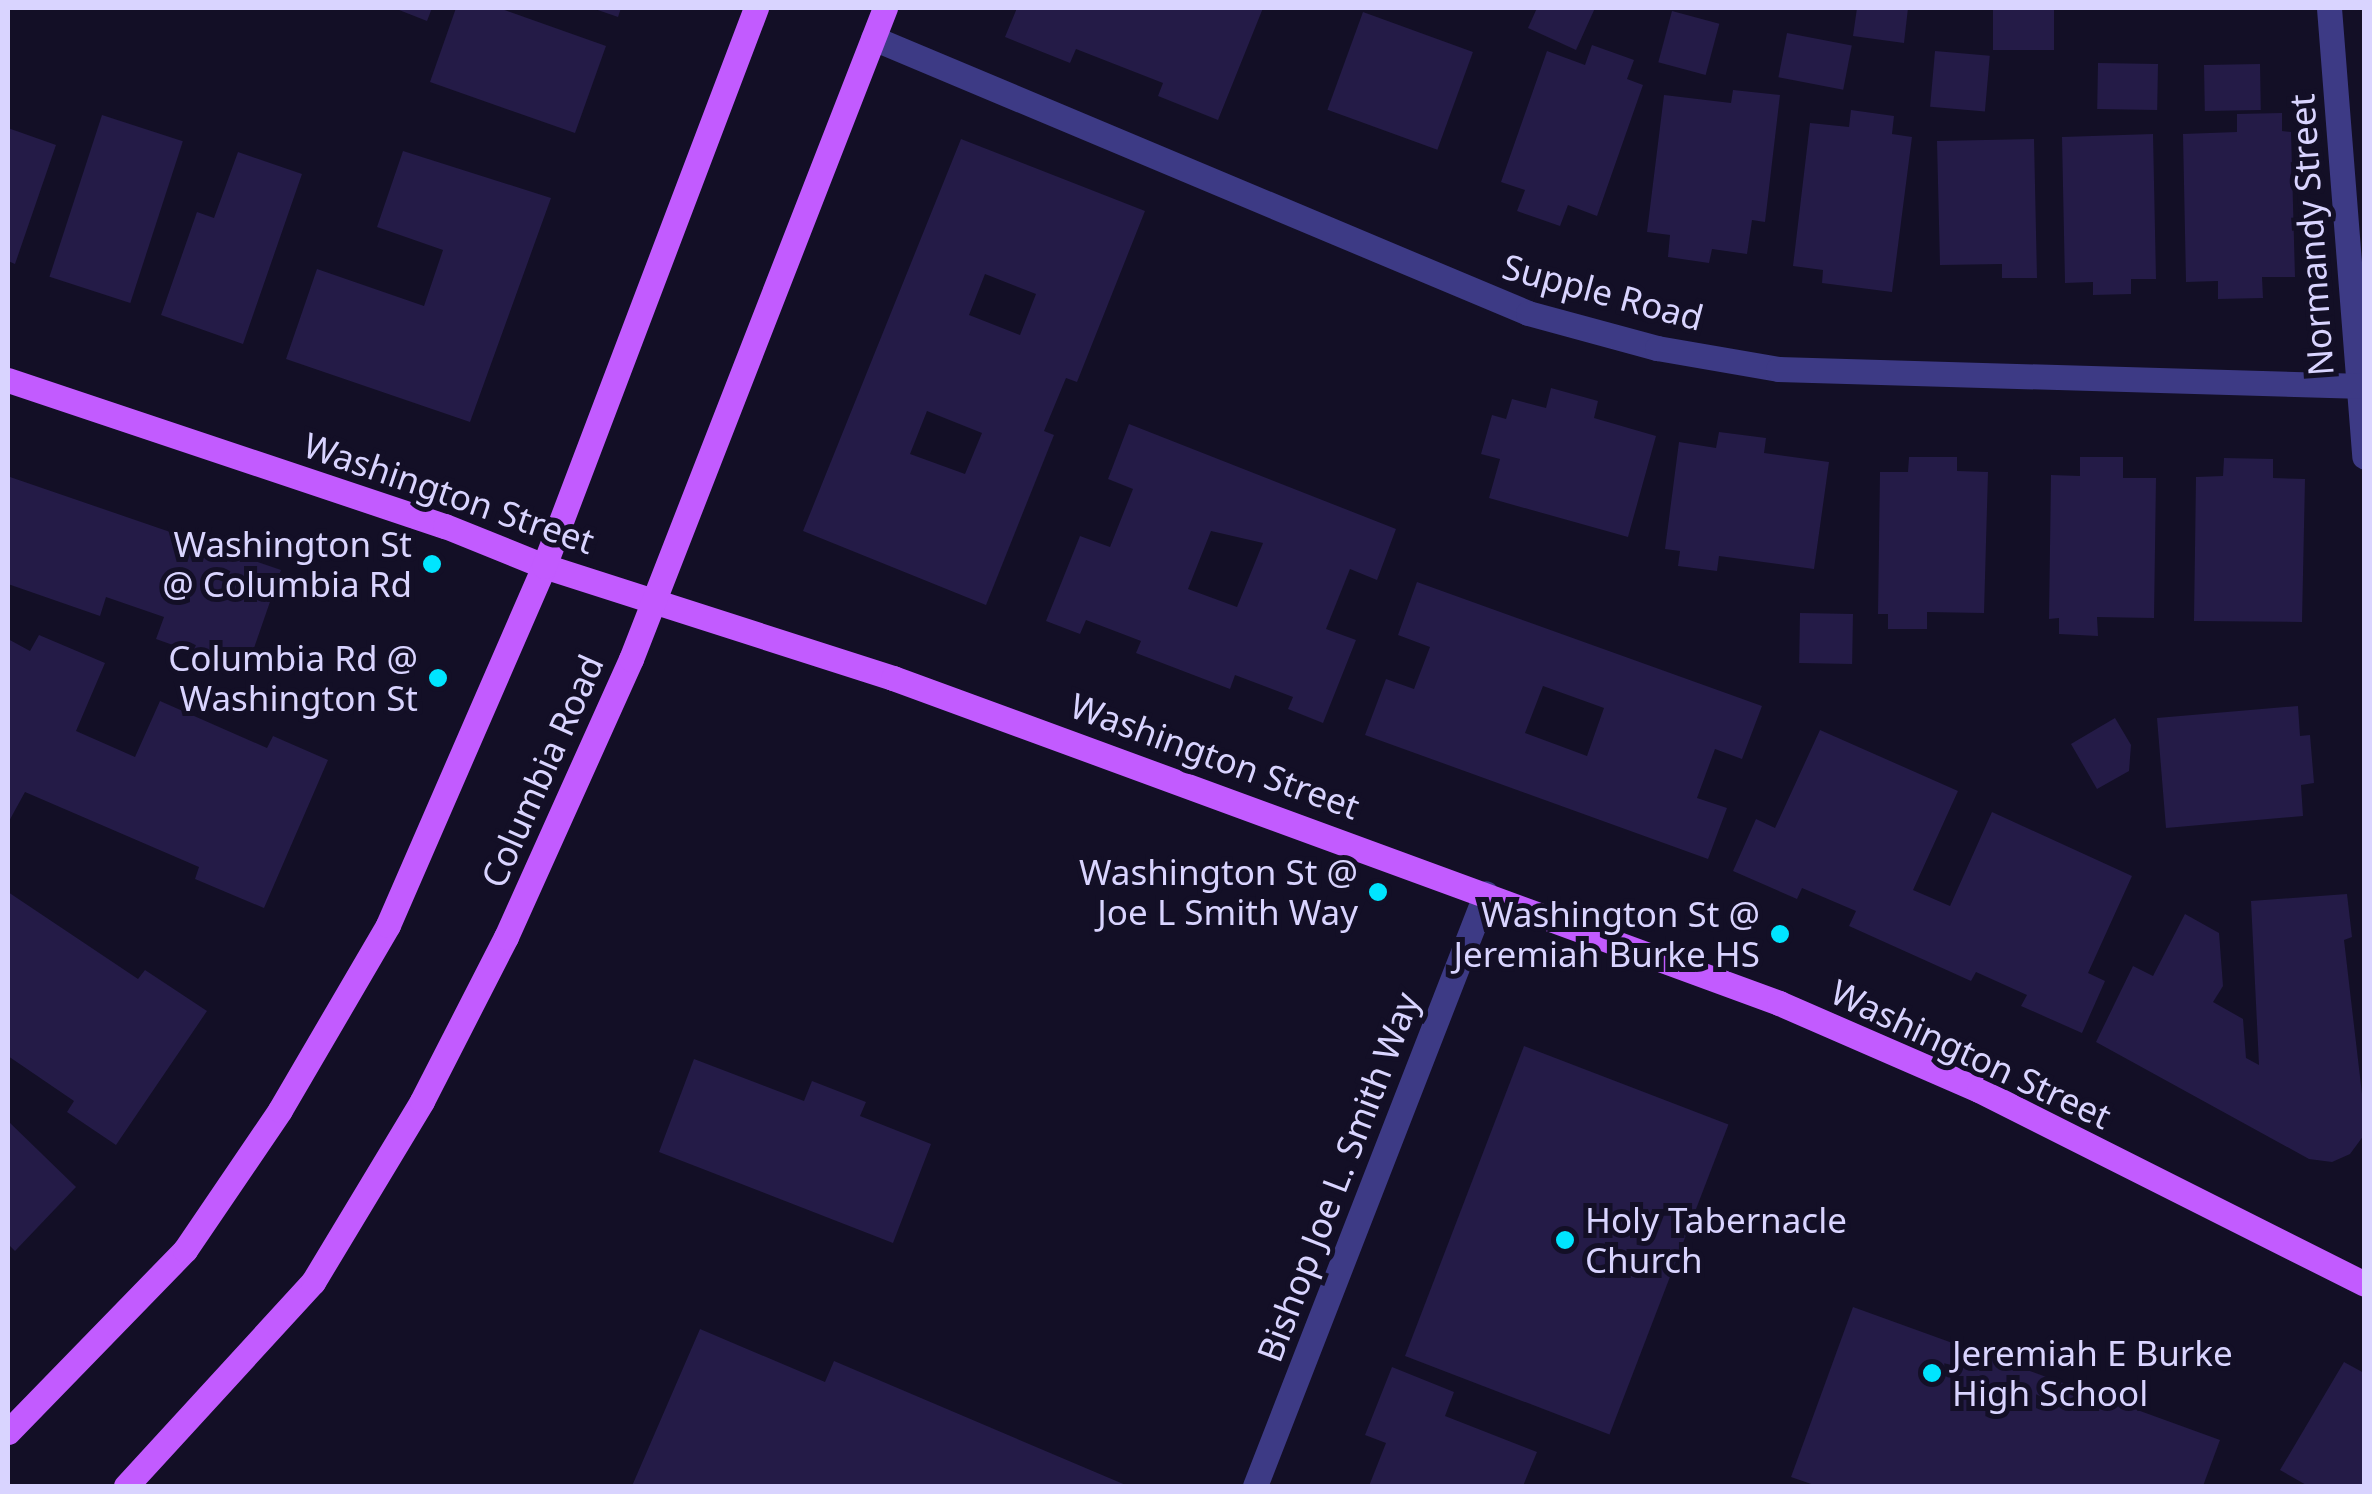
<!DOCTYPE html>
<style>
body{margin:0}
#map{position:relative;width:2372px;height:1494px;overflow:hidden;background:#130f26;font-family:"Noto Sans",sans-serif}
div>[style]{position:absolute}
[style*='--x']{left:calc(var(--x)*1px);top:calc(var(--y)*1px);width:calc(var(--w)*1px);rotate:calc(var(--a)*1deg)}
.building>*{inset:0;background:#241b47;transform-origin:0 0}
.minor>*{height:25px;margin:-12.5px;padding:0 12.5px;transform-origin:12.5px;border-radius:12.5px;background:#3d3a85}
.major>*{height:25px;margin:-12.5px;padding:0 12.5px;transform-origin:12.5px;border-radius:12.5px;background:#c25bff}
.dots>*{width:28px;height:28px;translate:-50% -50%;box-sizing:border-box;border:5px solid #130f26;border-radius:50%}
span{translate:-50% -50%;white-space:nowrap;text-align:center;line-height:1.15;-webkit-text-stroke:10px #130f26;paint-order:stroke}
.street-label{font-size:35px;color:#d9d4ff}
.poi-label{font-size:35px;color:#d9d4ff}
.right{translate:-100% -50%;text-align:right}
.left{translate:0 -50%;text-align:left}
.frame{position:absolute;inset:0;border:10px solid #d9d4ff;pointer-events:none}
</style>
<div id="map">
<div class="building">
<div style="clip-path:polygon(394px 8px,432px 8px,427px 21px)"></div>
<div style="clip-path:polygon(456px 8px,499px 8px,606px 46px,575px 133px,430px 82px)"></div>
<div style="clip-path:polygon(592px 8px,621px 8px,618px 17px)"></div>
<div style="clip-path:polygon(1017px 8px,1263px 8px,1218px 120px,1158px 96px,1163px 83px,1076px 49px,1070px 63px,1005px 37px)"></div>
<div style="clip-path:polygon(1537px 8px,1595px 8px,1576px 50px,1528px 28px)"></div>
<div style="clip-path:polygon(1857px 8px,1908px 8px,1904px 43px,1853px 36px)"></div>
<div style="left:1993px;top:8px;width:61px;height:42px"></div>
<div style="left:1672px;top:11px;width:49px;height:53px;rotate:15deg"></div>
<div style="left:1363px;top:12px;width:117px;height:104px;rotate:20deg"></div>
<div style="left:1787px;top:33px;width:66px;height:45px;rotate:11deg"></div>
<div style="clip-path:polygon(1592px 45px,1634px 60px,1627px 79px,1643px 85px,1597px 216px,1568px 205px,1560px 226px,1517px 211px,1525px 190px,1501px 182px,1547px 51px,1585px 65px)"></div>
<div style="left:1935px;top:51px;width:55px;height:56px;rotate:5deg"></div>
<div style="left:2098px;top:63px;width:60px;height:46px;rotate:1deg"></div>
<div style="left:2260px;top:64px;width:46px;height:56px;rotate:89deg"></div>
<div style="clip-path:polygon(1733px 90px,1780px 95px,1765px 222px,1752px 220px,1747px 254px,1712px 249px,1709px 263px,1668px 257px,1670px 235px,1647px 232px,1664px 95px,1731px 103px)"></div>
<div style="clip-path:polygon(1851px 110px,1894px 116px,1892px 134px,1912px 137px,1892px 292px,1822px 283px,1823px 270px,1793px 266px,1810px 123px,1849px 127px)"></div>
<div style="clip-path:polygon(2282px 113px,2282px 131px,2291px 132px,2295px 277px,2262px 277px,2263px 298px,2218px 299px,2218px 281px,2186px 282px,2183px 134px,2237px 132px,2237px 114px)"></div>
<div style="left:102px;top:115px;width:85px;height:170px;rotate:18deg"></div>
<div style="clip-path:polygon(8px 128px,56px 145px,15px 264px,8px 261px)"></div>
<div style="clip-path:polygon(2153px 134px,2156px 279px,2131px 279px,2131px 294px,2093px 295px,2093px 282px,2065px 283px,2062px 137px)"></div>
<div style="clip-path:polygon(evenodd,961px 139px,1145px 211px,1077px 382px,1066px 378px,1044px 431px,1054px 435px,986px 605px,803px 531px,961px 139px,985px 274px,1036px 294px,1020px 335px,969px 315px,985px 274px,961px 139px,927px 411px,982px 433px,965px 474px,910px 454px,927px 411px)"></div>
<div style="clip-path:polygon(2034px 139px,2037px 278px,2002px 278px,2002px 264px,1940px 265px,1937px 141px)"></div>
<div style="clip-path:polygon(403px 151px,551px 198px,470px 422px,286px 359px,317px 269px,424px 306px,443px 250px,377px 227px)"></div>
<div style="clip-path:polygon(238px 152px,302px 174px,243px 344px,161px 315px,197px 212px,214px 218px)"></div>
<div style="clip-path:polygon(1551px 388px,1598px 401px,1594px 418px,1656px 436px,1628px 537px,1489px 498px,1500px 459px,1481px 454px,1492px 415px,1506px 419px,1512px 399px,1546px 408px)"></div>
<div style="clip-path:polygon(evenodd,1129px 424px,1396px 529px,1377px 580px,1350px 569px,1326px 629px,1356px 640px,1323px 723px,1288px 709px,1293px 697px,1235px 675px,1230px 689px,1136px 653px,1141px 641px,1086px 620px,1080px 634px,1046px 621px,1080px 536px,1110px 547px,1133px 489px,1108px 479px,1129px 424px,1211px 531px,1263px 543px,1237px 607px,1188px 589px,1211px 531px)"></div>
<div style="clip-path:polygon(1719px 432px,1766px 438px,1764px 453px,1829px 462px,1814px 569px,1719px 556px,1717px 571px,1678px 566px,1680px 551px,1665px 549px,1679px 442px,1716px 448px)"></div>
<div style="clip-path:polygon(1909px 457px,1957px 457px,1957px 471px,1988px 472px,1984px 613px,1927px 612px,1927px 629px,1888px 629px,1888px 614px,1878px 614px,1880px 472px,1908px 472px)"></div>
<div style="clip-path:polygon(2080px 457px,2123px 457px,2123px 478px,2156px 478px,2154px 618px,2097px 617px,2098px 636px,2059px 634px,2059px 618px,2049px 619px,2051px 475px,2080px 476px)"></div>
<div style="clip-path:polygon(2224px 458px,2273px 459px,2273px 478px,2305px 479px,2302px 622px,2194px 621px,2196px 477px,2223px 476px)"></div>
<div style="clip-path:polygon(10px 477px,281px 570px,246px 671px,156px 639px,164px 617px,106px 597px,100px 616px,8px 584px)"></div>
<div style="clip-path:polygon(evenodd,1417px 582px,1762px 706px,1742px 759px,1715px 749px,1697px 798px,1727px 808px,1708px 859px,1365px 735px,1386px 679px,1414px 689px,1430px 647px,1398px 635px,1417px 582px,1543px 686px,1604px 708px,1587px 756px,1525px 733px,1543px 686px)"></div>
<div style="left:1800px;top:613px;width:53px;height:50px;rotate:1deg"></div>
<div style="clip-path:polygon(39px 635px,105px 663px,76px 731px,135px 757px,160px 701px,267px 748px,273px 736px,328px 760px,264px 908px,195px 879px,199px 867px,25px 792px,8px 823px,8px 639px,30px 651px)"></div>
<div style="clip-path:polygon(2298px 706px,2300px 736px,2310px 735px,2314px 783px,2301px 785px,2303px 816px,2166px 828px,2157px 718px)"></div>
<div style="clip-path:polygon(2115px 718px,2131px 745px,2129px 771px,2097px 789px,2071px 744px)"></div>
<div style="clip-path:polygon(1820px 730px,1958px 791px,1913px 890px,1950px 906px,1992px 812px,2132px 876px,2088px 973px,2105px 981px,2082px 1033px,2021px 1006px,2027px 995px,1976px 972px,1971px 981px,1849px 926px,1856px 911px,1802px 888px,1797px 899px,1733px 871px,1756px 819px,1775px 828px)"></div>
<div style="clip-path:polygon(8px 892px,138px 979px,145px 970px,207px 1011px,116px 1145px,67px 1112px,74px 1101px,8px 1056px)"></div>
<div style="clip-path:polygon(2347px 894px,2352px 937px,2344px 940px,2364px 1111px,2364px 1135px,2350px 1154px,2332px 1162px,2309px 1159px,2096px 1042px,2133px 966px,2153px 976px,2185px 914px,2219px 933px,2223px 986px,2213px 1002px,2243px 1019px,2246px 1058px,2259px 1065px,2251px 901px)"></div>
<div style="left:1524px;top:1046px;width:219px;height:332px;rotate:21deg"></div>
<div style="clip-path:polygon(694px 1059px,804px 1101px,812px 1081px,866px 1102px,860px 1116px,931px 1144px,893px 1243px,659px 1152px)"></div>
<div style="clip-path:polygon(8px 1121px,76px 1187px,15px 1251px,8px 1244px)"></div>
<div style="clip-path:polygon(1853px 1307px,2220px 1440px,2203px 1486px,1817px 1486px,1791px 1477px)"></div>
<div style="clip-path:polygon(700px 1329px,825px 1382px,834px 1361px,1128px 1486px,632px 1486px)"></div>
<div style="clip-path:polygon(2344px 1362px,2364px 1373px,2364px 1486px,2308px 1486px,2280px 1470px)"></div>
<div style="clip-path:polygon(1392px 1367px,1454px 1392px,1445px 1416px,1537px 1452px,1523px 1486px,1369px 1486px,1386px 1443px,1365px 1435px)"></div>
</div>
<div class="minor">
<div style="--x:2329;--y:8;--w:450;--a:85.5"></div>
<div style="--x:873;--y:38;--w:710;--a:22.77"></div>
<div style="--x:1528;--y:313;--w:134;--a:15.2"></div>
<div style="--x:1657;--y:348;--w:123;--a:9.8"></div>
<div style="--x:1778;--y:369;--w:586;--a:1.66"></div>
<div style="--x:1255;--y:1486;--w:636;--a:-68.72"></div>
</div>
<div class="major">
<div style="--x:8;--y:380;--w:461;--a:18.5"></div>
<div style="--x:445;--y:526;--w:107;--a:22"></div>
<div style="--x:544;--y:566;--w:367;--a:17.8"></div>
<div style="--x:893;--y:678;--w:944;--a:20.14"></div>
<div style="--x:1779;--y:1003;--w:218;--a:23.5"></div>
<div style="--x:1979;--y:1090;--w:431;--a:26.7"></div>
<div style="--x:8;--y:1432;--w:254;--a:-45.8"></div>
<div style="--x:185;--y:1250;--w:169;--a:-55.8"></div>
<div style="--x:280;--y:1110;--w:214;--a:-59.7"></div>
<div style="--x:388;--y:925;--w:391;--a:-66.5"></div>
<div style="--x:544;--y:566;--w:597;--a:-69.2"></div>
<div style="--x:126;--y:1486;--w:277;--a:-47.5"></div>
<div style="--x:313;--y:1282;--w:211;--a:-58.9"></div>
<div style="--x:422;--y:1101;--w:184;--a:-62.9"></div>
<div style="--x:506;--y:937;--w:305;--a:-65.8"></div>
<div style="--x:631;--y:659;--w:699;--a:-68.69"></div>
</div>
<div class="dots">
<div style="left:432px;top:564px;background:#00e5ff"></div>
<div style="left:438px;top:678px;background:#00e5ff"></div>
<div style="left:1378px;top:892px;background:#00e5ff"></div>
<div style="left:1780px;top:934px;background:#00e5ff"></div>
<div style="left:1565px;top:1240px;background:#00e5ff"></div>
<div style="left:1932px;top:1373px;background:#00e5ff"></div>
</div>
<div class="street-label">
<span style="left:2311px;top:235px;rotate:-94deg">Normandy Street</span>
<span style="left:1603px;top:292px;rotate:15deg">Supple Road</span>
<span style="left:449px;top:493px;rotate:19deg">Washington Street</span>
<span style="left:1215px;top:756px;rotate:20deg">Washington Street</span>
<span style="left:542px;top:771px;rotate:-66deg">Columbia Road</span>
<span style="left:1971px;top:1054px;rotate:25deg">Washington Street</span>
<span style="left:1338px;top:1177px;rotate:-69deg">Bishop Joe L. Smith Way</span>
</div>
<div class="poi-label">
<span class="right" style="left:412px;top:564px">Washington St<br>@ Columbia Rd</span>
<span class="right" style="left:418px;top:678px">Columbia Rd @<br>Washington St</span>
<span class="right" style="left:1358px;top:892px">Washington St @<br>Joe L Smith Way</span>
<span class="right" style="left:1760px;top:934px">Washington St @<br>Jeremiah Burke HS</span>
<span class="left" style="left:1585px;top:1240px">Holy Tabernacle<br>Church</span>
<span class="left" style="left:1952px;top:1373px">Jeremiah E Burke<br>High School</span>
</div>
<div class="frame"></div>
</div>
